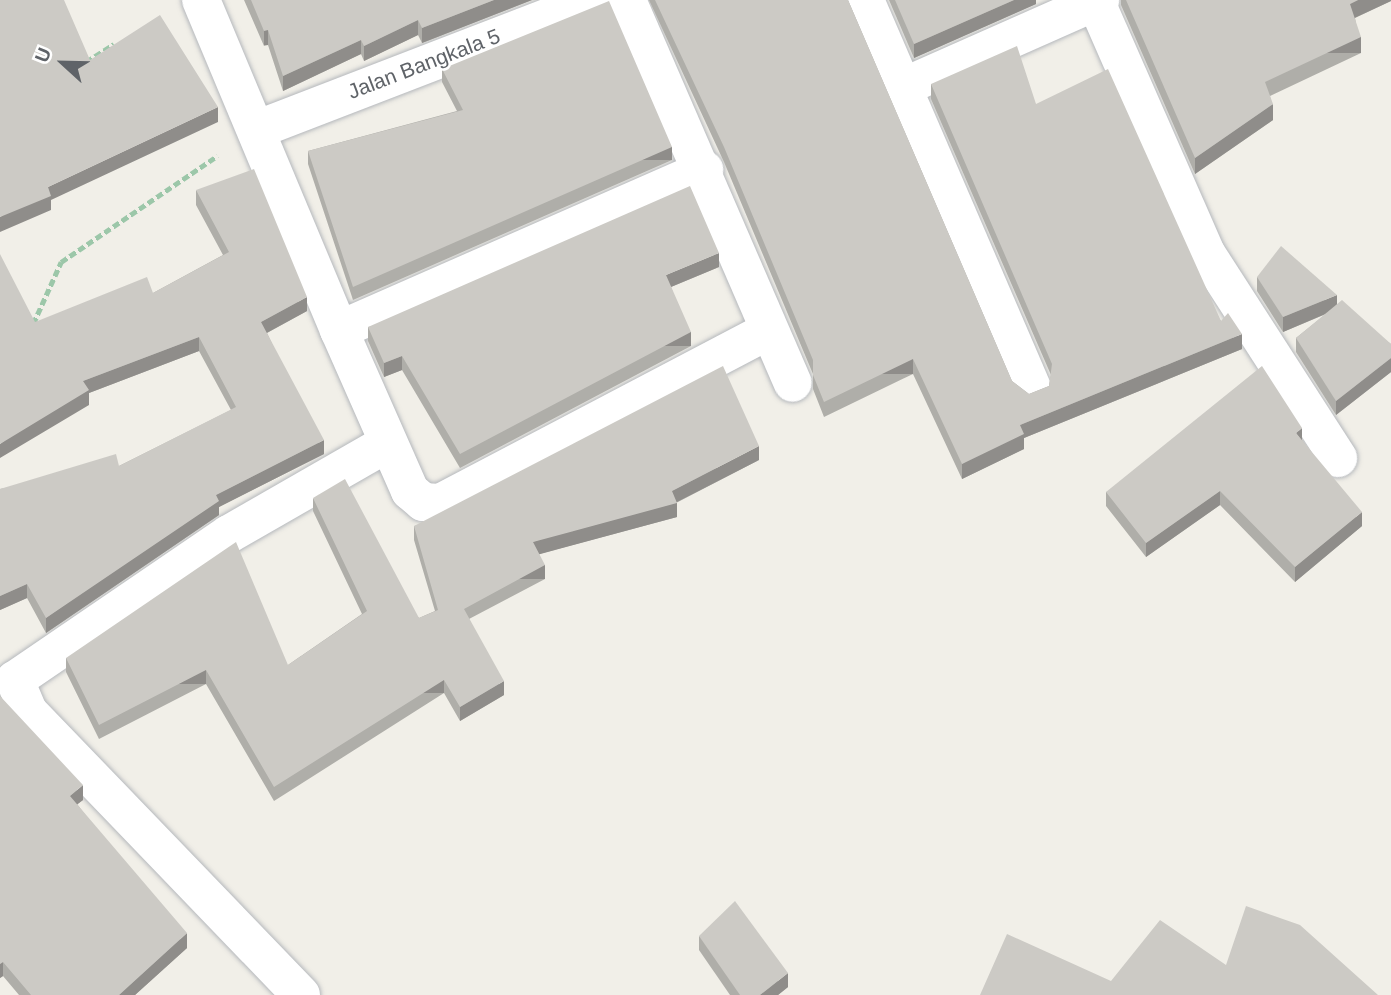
<!DOCTYPE html>
<style>
body{margin:0}
#map{position:relative;width:1391px;height:995px;overflow:hidden;background:#f1efe8;font-family:Arial,sans-serif}
div>[style]{position:absolute}
[style*='--x']{left:calc(var(--x)*1px);top:calc(var(--y)*1px);width:calc(var(--w)*1px);rotate:calc(var(--a)*1deg)}
.path>*{height:4.5px;margin-top:-2.25px;transform-origin:0;background:repeating-linear-gradient(90deg,#9cc7a9 0 7px,transparent 0 10.5px)}
.roads{filter:drop-shadow(0 0 2px #b5b8bc) drop-shadow(0 0 2px #b5b8bc)}
.minor>*{height:38px;margin:-19px;padding:0 19px;transform-origin:19px;border-radius:19px;background:#fff}
.wall>*{inset:0;background:#afaea9}
.shaded-wall>*{inset:0;background:#8f8d8a;transform-origin:0 0}
.building>*{inset:0;background:#cccac5}
span{translate:-50% -50%;white-space:nowrap;text-align:center;line-height:1.15;-webkit-text-stroke:5px #fff;paint-order:stroke}
.street-label{font-size:21px;color:#5f6368}
.north{position:absolute;left:28px;top:28px;width:70px;height:70px;-webkit-text-stroke:5px #fff;paint-order:stroke;rotate:292deg;font-size:19px;font-weight:700;line-height:28px;text-align:center;color:#5f6368}
.north::after{content:'';display:block;margin:auto;width:24px;height:32px;background:#5f6368;clip-path:polygon(50% 0,100% 100%,50% 72%,0 100%)}
</style>
<div id="map">
<div class="path">
<div style="--x:86;--y:62;--w:33;--a:-33"></div>
<div style="--x:33;--y:324;--w:68;--a:-65.7"></div>
<div style="--x:61;--y:262;--w:189;--a:-34.2"></div>
</div>
<div class="roads">
<div class="minor">
<div style="--x:201;--y:0;--w:358;--a:67.3"></div>
<div style="--x:339;--y:330;--w:399;--a:-23.7"></div>
<div style="--x:627;--y:0;--w:417;--a:66.6"></div>
<div style="--x:865;--y:0;--w:421;--a:66.7"></div>
<div style="--x:1095;--y:0;--w:276;--a:66.3"></div>
<div style="--x:1206;--y:253;--w:244;--a:57.2"></div>
<div style="--x:901;--y:88;--w:218;--a:-23.9"></div>
<div style="--x:256;--y:130;--w:361;--a:-21.1"></div>
<div style="--x:339;--y:330;--w:176;--a:66.2"></div>
<div style="--x:410;--y:491;--w:17;--a:40"></div>
<div style="--x:423;--y:502;--w:17;--a:3"></div>
<div style="--x:440;--y:503;--w:370;--a:-27.7"></div>
<div style="--x:301;--y:995;--w:394;--a:-133.9"></div>
<div style="--x:28;--y:711;--w:34;--a:-113"></div>
<div style="--x:15;--y:680;--w:259;--a:-34.3"></div>
<div style="--x:229;--y:534;--w:181;--a:-29.8"></div>
</div>
</div>
<div class="wall">
<div style="clip-path:polygon(244px 0,532px 0,422px 43px,418px 35px,364px 61px,361px 54px,283px 91px,268px 45px,264px 46px)"></div>
<div style="clip-path:polygon(649px 0,848px 0,1012px 381px,1029px 394px,1049px 386px,1051px 375px,931px 99px,931px 84px,1036px 104px,1221px 321px,1242px 349px,1024px 438px,1024px 449px,962px 479px,913px 374px,824px 417px,813px 389px,813px 374px,724px 162px)"></div>
<div style="clip-path:polygon(889px 0,1036px 0,1036px 4px,914px 58px)"></div>
<div style="clip-path:polygon(1121px 0,1391px 0,1391px 1px,1355px 18px,1361px 53px,1270px 96px,1273px 120px,1195px 174px,1121px 5px)"></div>
<div style="clip-path:polygon(442px 69px,672px 160px,353px 300px,308px 164px,308px 151px,457px 111px,442px 82px)"></div>
<div style="clip-path:polygon(196px 190px,307px 311px,267px 333px,324px 454px,219px 507px,219px 515px,46px 633px,27px 598px,0 610px,0 489px,119px 466px,231px 410px,199px 351px,89px 393px,89px 405px,35px 322px,153px 293px,223px 255px,196px 205px)"></div>
<div style="clip-path:polygon(719px 267px,671px 287px,691px 346px,460px 468px,402px 370px,384px 377px,368px 341px,368px 327px)"></div>
<div style="clip-path:polygon(1257px 277px,1337px 305px,1391px 344px,1391px 372px,1336px 415px,1296px 352px,1296px 338px,1326px 314px,1283px 332px,1257px 291px)"></div>
<div style="clip-path:polygon(1302px 440px,1362px 526px,1295px 582px,1220px 505px,1146px 557px,1106px 506px,1106px 492px)"></div>
<div style="clip-path:polygon(759px 460px,676px 503px,677px 517px,539px 554px,545px 579px,469px 619px,504px 695px,460px 721px,444px 693px,274px 801px,206px 684px,99px 739px,66px 672px,66px 658px,288px 665px,362px 614px,313px 511px,313px 498px,419px 618px,435px 611px,414px 540px,414px 526px)"></div>
<div style="clip-path:polygon(0 696px,83px 800px,77px 804px,187px 948px,135px 995px,19px 995px,3px 976px,0 978px)"></div>
<div style="clip-path:polygon(699px 936px,788px 987px,778px 995px,730px 995px,699px 950px)"></div>
</div>
<div class="shaded-wall">
<div style="clip-path:polygon(494px 0,532px 0,422px 43px,422px 28px)"></div>
<div style="clip-path:polygon(1014px 0,1036px 0,1036px 4px,914px 58px,914px 44px)"></div>
<div style="clip-path:polygon(1358px 0,1391px 0,1391px 1px,1350px 20px,1350px 4px)"></div>
<div style="clip-path:polygon(418px 20px,418px 35px,364px 61px,364px 46px)"></div>
<div style="left:268px;top:30px;width:15px;height:4px;rotate:90deg"></div>
<div style="left:1361px;top:37px;width:16px;height:106px;rotate:90deg"></div>
<div style="clip-path:polygon(361px 40px,361px 54px,283px 91px,283px 76px)"></div>
<div style="clip-path:polygon(1273px 104px,1273px 120px,1195px 174px,1195px 158px)"></div>
<div style="clip-path:polygon(218px 107px,218px 122px,51px 200px,51px 210px,0 232px,0 217px,48px 187px)"></div>
<div style="left:672px;top:147px;width:13px;height:348px;rotate:90deg"></div>
<div style="clip-path:polygon(719px 253px,719px 267px,666px 289px,666px 275px)"></div>
<div style="clip-path:polygon(1337px 295px,1337px 309px,1283px 332px,1283px 317px)"></div>
<div style="clip-path:polygon(307px 297px,307px 311px,261px 336px,261px 322px)"></div>
<div style="left:691px;top:332px;width:14px;height:261px;rotate:90deg"></div>
<div style="clip-path:polygon(1242px 334px,1242px 349px,1024px 438px,1024px 449px,962px 479px,962px 464px,1020px 425px)"></div>
<div style="clip-path:polygon(199px 337px,199px 351px,89px 393px,89px 405px,0 458px,0 444px,83px 381px)"></div>
<div style="clip-path:polygon(402px 356px,402px 370px,384px 377px,384px 363px)"></div>
<div style="clip-path:polygon(1391px 358px,1391px 372px,1336px 415px,1336px 401px)"></div>
<div style="left:913px;top:359px;width:15px;height:99px;rotate:90deg"></div>
<div style="clip-path:polygon(1302px 428px,1302px 442px,1296px 433px)"></div>
<div style="clip-path:polygon(324px 440px,324px 454px,219px 507px,219px 515px,46px 633px,46px 618px,216px 495px)"></div>
<div style="clip-path:polygon(759px 446px,759px 460px,675px 503px,677px 503px,677px 517px,533px 556px,533px 542px,672px 491px)"></div>
<div style="clip-path:polygon(1220px 491px,1220px 505px,1146px 557px,1146px 543px)"></div>
<div style="clip-path:polygon(1362px 512px,1362px 526px,1295px 582px,1295px 567px)"></div>
<div style="left:545px;top:565px;width:14px;height:92px;rotate:90deg"></div>
<div style="clip-path:polygon(27px 584px,27px 598px,0 610px,0 596px)"></div>
<div style="left:206px;top:670px;width:14px;height:120px;rotate:90deg"></div>
<div style="left:444px;top:680px;width:13px;height:201px;rotate:90deg"></div>
<div style="clip-path:polygon(504px 681px,504px 695px,460px 721px,460px 707px)"></div>
<div style="clip-path:polygon(83px 785px,83px 800px,70px 810px,70px 796px)"></div>
<div style="clip-path:polygon(187px 933px,187px 948px,135px 995px,119px 995px)"></div>
<div style="clip-path:polygon(3px 962px,3px 976px,0 978px,0 964px)"></div>
<div style="clip-path:polygon(788px 973px,788px 987px,778px 995px,760px 995px)"></div>
</div>
<div class="building">
<div style="clip-path:polygon(0 0,64px 0,90px 60px,160px 15px,218px 107px,48px 187px,51px 196px,0 217px)"></div>
<div style="clip-path:polygon(251px 0,494px 0,422px 28px,418px 20px,364px 46px,361px 40px,283px 76px,268px 30px,264px 31px)"></div>
<div style="clip-path:polygon(655px 0,848px 0,1012px 381px,1029px 394px,1049px 386px,1052px 364px,931px 84px,1017px 46px,1036px 104px,1108px 69px,1221px 321px,1228px 313px,1242px 334px,1020px 425px,1024px 434px,962px 464px,913px 359px,824px 402px,813px 375px,813px 360px,724px 147px)"></div>
<div style="clip-path:polygon(895px 0,1014px 0,914px 44px)"></div>
<div style="clip-path:polygon(1126px 0,1358px 0,1350px 4px,1361px 37px,1265px 82px,1273px 104px,1195px 158px)"></div>
<div style="clip-path:polygon(609px 1px,672px 147px,353px 287px,308px 151px,463px 110px,442px 69px)"></div>
<div style="clip-path:polygon(254px 169px,307px 297px,261px 322px,324px 440px,216px 495px,219px 501px,46px 618px,27px 584px,0 596px,0 489px,116px 454px,119px 466px,236px 407px,199px 337px,83px 381px,89px 390px,0 444px,0 254px,35px 322px,147px 277px,153px 293px,229px 252px,196px 190px)"></div>
<div style="clip-path:polygon(690px 186px,719px 253px,666px 275px,691px 332px,460px 454px,402px 356px,384px 363px,368px 327px)"></div>
<div style="clip-path:polygon(1281px 246px,1337px 295px,1283px 317px,1257px 277px)"></div>
<div style="clip-path:polygon(1342px 300px,1391px 344px,1391px 358px,1336px 401px,1296px 338px)"></div>
<div style="clip-path:polygon(723px 366px,759px 446px,672px 491px,677px 503px,533px 542px,545px 565px,464px 609px,504px 681px,460px 707px,444px 680px,274px 787px,206px 670px,99px 725px,66px 658px,236px 542px,288px 665px,367px 611px,313px 498px,345px 479px,419px 618px,438px 610px,414px 526px)"></div>
<div style="clip-path:polygon(1262px 366px,1302px 428px,1296px 433px,1362px 512px,1295px 567px,1220px 491px,1146px 543px,1106px 492px)"></div>
<div style="clip-path:polygon(0 696px,83px 785px,70px 796px,187px 933px,119px 995px,31px 995px,3px 962px,0 964px)"></div>
<div style="clip-path:polygon(735px 901px,788px 973px,760px 995px,740px 995px,699px 936px)"></div>
<div style="clip-path:polygon(1246px 906px,1300px 925px,1378px 995px,980px 995px,1007px 934px,1111px 981px,1160px 920px,1226px 965px)"></div>
</div>
<div class="street-label">
<span style="left:424px;top:64px;rotate:-21deg">Jalan Bangkala 5</span>
</div>
<div class="north">U</div>
</div>
